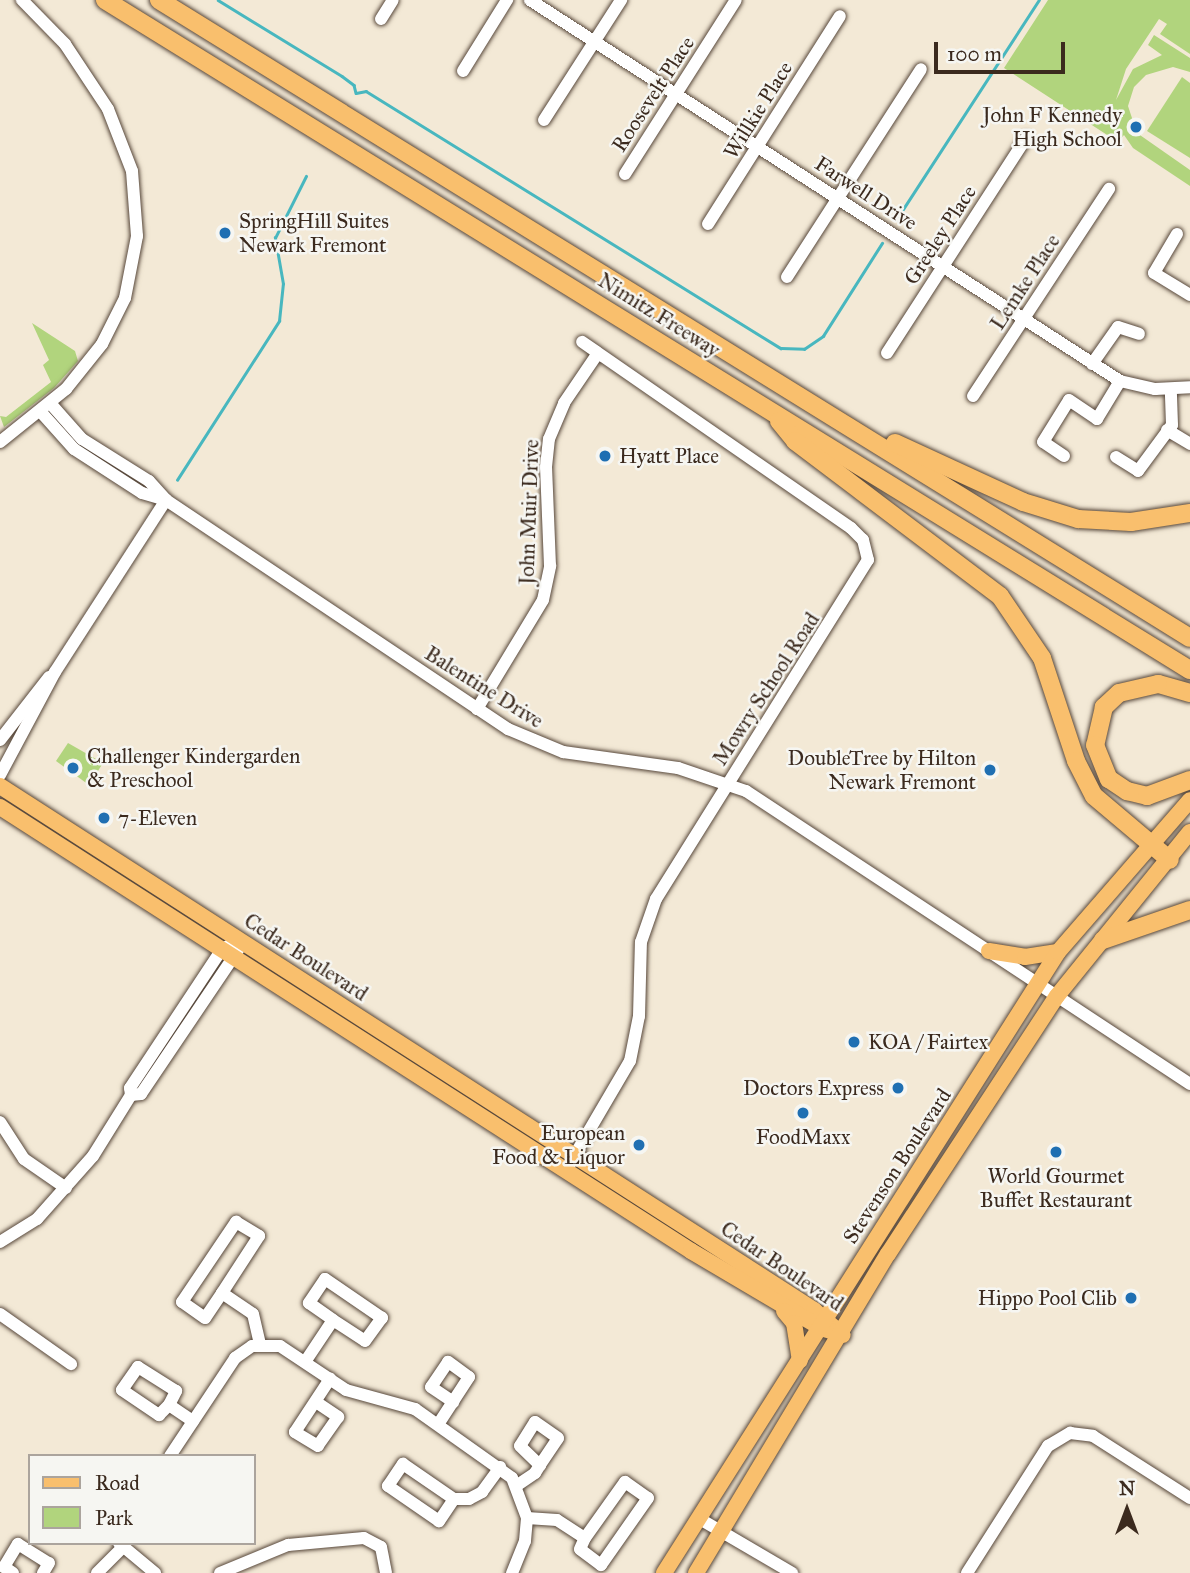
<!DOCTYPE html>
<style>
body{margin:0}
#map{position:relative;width:1190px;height:1573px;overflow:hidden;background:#f3e9d6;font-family:"IM FELL Great Primer",serif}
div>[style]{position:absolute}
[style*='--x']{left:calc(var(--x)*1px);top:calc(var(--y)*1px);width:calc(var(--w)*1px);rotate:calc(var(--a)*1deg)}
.green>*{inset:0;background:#b1d47d}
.stream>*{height:2.5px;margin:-1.25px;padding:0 1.25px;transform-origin:1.25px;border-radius:1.25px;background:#48b7bf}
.roads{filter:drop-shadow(0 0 2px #57473a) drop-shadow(0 0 2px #57473a)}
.minor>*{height:12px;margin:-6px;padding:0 6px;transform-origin:6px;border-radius:6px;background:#fff}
.major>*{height:16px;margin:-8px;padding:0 8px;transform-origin:8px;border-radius:8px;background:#f9bf6d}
.highway>*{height:18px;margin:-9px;padding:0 9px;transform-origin:9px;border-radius:9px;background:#f9bf6d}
.dots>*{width:19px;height:19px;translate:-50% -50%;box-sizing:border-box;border:4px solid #f6f6f2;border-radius:50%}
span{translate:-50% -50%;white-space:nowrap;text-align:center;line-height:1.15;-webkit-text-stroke:5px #f6f6f2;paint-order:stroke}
.street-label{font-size:21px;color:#3b2a1e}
.poi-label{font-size:21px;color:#3b2a1e}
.right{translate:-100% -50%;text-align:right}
.left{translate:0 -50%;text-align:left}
.legend{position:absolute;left:28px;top:1454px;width:228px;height:91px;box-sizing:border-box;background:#f6f6f2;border:2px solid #aba49d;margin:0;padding:9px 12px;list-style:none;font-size:21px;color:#3b2a1e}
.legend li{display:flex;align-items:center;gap:14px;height:35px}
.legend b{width:35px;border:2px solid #aba49d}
.north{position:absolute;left:1092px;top:1475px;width:70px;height:70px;-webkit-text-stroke:5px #f6f6f2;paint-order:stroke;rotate:0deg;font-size:19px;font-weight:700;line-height:28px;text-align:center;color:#3b2a1e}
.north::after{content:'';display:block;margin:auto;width:24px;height:32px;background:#3b2a1e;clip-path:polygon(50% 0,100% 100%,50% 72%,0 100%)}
.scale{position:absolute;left:934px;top:42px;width:131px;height:32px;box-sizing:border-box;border:4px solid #3b2a1e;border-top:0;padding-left:9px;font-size:21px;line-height:24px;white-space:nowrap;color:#3b2a1e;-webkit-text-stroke:5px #f6f6f2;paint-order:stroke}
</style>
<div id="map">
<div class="green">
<div style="clip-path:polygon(1048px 0,1190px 0,1190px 54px,1160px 34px,1167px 24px,1159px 19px,1126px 69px,1116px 100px,1133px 69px,1162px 55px,1148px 45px,1154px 35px,1190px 58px,1190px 72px,1173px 67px,1146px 75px,1134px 87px,1128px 106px,1137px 133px,1190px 170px,1190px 186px,1133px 148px,1124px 135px,1118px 142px,1004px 68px)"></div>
<div style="clip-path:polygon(1182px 77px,1190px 83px,1190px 158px,1147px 131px)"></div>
<div style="clip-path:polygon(32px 323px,75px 351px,78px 361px,54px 388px,4px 427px,0 416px,6px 417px,51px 382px,43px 365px,49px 360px)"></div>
<div style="clip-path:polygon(68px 743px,103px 763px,89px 785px,56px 761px)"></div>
</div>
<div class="stream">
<div style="--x:218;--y:0;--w:145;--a:31.5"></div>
<div style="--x:342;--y:76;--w:15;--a:37"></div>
<div style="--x:354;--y:85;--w:8;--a:76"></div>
<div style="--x:356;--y:93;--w:10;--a:-11"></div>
<div style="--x:366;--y:91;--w:488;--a:31.8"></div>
<div style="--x:781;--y:348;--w:23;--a:2"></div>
<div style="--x:804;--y:349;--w:23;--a:-34"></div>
<div style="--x:823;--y:336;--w:110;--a:-57.6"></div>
<div style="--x:896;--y:220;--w:262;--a:-57"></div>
<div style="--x:177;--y:480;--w:189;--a:-57.3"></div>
<div style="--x:279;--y:321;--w:37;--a:-84"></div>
<div style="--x:283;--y:284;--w:47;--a:-99.9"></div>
<div style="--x:275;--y:238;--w:69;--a:-63.4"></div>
</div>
<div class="roads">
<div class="minor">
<div style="--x:530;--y:0;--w:702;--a:32.85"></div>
<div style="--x:1120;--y:381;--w:36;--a:13"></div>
<div style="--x:1155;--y:389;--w:35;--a:-3"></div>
<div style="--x:381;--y:19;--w:22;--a:-58"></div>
<div style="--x:463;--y:71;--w:84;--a:-58.2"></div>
<div style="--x:544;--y:120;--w:143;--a:-57.3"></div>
<div style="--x:625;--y:174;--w:206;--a:-57.5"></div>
<div style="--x:708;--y:224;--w:246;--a:-57.6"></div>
<div style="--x:1177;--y:234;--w:45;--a:120.5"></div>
<div style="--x:1154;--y:273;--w:42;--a:31.4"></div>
<div style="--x:787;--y:277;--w:247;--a:-57.2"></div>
<div style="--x:887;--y:353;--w:256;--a:-57.1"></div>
<div style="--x:1092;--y:364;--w:45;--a:-54.9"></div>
<div style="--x:1118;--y:327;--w:22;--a:18"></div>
<div style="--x:973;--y:396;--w:248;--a:-56.7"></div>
<div style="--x:50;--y:403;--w:48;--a:48.4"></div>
<div style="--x:82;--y:439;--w:79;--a:32.1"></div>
<div style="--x:149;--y:481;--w:25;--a:48"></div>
<div style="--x:166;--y:500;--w:412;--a:33.8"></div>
<div style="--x:508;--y:729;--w:60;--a:22.7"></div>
<div style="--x:563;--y:752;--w:116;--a:7.9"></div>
<div style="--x:678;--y:768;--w:72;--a:18.7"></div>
<div style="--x:746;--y:791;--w:532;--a:33.42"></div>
<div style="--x:40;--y:411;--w:51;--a:48.2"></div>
<div style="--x:74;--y:449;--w:81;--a:32.9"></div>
<div style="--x:142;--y:493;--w:25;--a:16"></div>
<div style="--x:1167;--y:430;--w:27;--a:31"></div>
<div style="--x:0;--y:442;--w:85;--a:-38.8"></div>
<div style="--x:66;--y:389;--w:58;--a:-51.3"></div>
<div style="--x:102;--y:344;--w:51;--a:-63.4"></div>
<div style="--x:125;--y:298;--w:63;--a:-79"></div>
<div style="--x:137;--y:236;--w:65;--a:-94.4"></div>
<div style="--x:132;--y:171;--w:66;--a:-111.2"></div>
<div style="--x:108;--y:109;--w:78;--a:-123.5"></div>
<div style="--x:65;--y:44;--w:62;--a:-134.3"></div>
<div style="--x:1064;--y:456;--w:25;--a:-146"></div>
<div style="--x:1043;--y:442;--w:49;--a:-58.2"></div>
<div style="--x:1069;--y:400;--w:34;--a:34"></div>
<div style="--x:1097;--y:419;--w:44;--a:-58.8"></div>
<div style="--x:1116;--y:457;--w:26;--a:32"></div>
<div style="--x:1138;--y:471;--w:57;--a:-53.5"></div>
<div style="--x:1172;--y:425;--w:35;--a:-92"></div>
<div style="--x:477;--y:709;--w:127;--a:-58.8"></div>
<div style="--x:543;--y:600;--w:35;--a:-78"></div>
<div style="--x:550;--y:566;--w:99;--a:-92.3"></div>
<div style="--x:546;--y:467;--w:28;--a:-84"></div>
<div style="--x:549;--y:439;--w:39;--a:-67"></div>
<div style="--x:564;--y:403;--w:60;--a:-55.8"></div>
<div style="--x:0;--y:740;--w:80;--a:-52.1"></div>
<div style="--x:0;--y:775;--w:117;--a:-61.9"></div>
<div style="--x:55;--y:672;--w:205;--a:-57.2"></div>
<div style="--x:131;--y:1095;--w:10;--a:-6"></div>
<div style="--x:141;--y:1094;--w:174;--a:-56"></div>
<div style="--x:0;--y:1122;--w:44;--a:57"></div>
<div style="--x:24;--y:1159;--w:51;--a:34.6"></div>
<div style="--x:566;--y:1170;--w:126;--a:-59.6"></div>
<div style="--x:630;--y:1061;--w:46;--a:-78.7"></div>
<div style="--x:639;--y:1016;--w:74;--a:-88.5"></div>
<div style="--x:641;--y:942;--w:46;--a:-70.8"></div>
<div style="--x:656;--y:899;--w:400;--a:-58"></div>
<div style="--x:868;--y:560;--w:21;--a:-104"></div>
<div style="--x:863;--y:540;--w:17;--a:-135"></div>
<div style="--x:851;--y:528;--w:327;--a:-145.3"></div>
<div style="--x:0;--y:1242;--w:44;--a:-31.9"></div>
<div style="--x:37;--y:1219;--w:84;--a:-48.4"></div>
<div style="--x:93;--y:1156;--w:72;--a:-58.1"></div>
<div style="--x:131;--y:1095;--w:7;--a:-98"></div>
<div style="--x:130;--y:1088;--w:167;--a:-56.5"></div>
<div style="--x:222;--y:949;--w:20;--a:-27"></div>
<div style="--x:222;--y:1293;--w:30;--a:124"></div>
<div style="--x:205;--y:1318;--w:28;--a:-145"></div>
<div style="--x:182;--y:1302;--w:97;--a:-56"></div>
<div style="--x:236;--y:1222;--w:27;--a:31"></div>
<div style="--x:259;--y:1236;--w:68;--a:123"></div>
<div style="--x:222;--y:1293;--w:37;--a:34"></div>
<div style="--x:253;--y:1314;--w:31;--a:77"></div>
<div style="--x:0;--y:1314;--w:87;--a:35.2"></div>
<div style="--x:305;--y:1362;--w:50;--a:-56.3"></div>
<div style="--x:333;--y:1320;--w:38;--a:33"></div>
<div style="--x:365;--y:1341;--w:29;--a:-54"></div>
<div style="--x:382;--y:1318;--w:69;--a:-145.6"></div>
<div style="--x:325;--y:1279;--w:29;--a:124"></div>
<div style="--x:309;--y:1303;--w:29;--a:35"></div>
<div style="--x:316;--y:1402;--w:27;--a:34"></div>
<div style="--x:338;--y:1417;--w:35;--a:125"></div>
<div style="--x:318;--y:1446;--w:27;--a:-149"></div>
<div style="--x:295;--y:1432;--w:64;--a:-56.6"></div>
<div style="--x:169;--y:1405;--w:16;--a:-63"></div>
<div style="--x:176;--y:1391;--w:45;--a:-147.7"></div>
<div style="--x:138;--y:1367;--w:28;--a:125"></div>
<div style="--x:122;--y:1390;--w:45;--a:34"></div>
<div style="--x:159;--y:1415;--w:14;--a:-45"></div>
<div style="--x:169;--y:1405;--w:29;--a:34"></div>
<div style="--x:439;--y:1423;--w:55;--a:-56.9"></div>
<div style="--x:469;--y:1377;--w:26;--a:-144"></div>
<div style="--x:448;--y:1362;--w:30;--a:124"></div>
<div style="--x:431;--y:1387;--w:27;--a:34"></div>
<div style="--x:170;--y:1456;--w:118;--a:-56.4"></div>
<div style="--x:235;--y:1358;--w:21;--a:-35"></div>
<div style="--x:252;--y:1346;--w:28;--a:0"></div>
<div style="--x:280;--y:1346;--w:79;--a:33.7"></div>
<div style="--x:346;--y:1390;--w:72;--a:15.4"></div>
<div style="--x:415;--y:1409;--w:119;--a:35.4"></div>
<div style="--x:512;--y:1478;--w:43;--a:69.4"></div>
<div style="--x:527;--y:1518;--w:23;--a:95"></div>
<div style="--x:525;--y:1541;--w:35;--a:112"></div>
<div style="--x:516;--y:1486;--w:23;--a:-34"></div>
<div style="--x:535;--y:1473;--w:9;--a:-58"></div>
<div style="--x:540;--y:1465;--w:32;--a:-56"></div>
<div style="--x:558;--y:1438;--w:28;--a:-145"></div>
<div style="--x:535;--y:1422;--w:28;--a:122"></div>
<div style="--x:520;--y:1446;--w:28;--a:44"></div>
<div style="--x:454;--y:1499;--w:27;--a:124"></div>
<div style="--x:439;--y:1521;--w:62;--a:-145.5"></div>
<div style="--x:388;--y:1486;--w:27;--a:-56"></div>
<div style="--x:403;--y:1464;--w:62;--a:34.5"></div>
<div style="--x:454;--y:1499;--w:15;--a:0"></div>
<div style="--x:469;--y:1499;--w:15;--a:-28"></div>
<div style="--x:482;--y:1492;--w:31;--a:-54"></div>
<div style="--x:527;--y:1518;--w:30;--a:4"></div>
<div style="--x:557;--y:1520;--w:33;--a:33"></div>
<div style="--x:585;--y:1538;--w:69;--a:-54.5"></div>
<div style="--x:625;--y:1482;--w:28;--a:35"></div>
<div style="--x:648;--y:1498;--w:82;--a:125"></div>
<div style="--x:601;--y:1565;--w:26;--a:-143"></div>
<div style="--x:580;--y:1549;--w:12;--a:-66"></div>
<div style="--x:700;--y:1519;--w:107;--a:30.4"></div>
<div style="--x:119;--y:1543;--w:47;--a:39.8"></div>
<div style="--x:13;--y:1573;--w:11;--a:-146"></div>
<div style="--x:4;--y:1567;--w:27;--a:-59"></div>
<div style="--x:18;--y:1544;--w:36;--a:32"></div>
<div style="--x:49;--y:1563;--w:12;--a:121"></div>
<div style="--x:97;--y:1573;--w:35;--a:-45"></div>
<div style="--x:220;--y:1573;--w:74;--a:-22.4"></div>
<div style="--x:288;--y:1545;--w:76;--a:-5.3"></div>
<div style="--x:364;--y:1538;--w:19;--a:28"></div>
<div style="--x:381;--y:1547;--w:26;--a:79"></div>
<div style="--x:967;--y:1573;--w:151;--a:-57.5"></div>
<div style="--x:1048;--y:1446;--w:26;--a:-31"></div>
<div style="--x:1070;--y:1433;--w:23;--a:7"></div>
<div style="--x:1093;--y:1436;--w:115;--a:32.6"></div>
</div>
<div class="major">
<div style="--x:0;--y:786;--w:968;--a:32.77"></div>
<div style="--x:814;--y:1310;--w:38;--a:41"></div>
<div style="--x:0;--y:807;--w:821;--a:32.72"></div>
<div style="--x:691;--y:1251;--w:151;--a:30.6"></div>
<div style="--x:821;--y:1328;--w:21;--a:17"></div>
<div style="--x:989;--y:951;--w:36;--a:9"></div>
<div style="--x:1025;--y:957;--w:33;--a:-9"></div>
<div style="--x:784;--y:1311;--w:16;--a:50"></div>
<div style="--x:794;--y:1323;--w:38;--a:81"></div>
<div style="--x:664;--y:1573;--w:735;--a:-57.61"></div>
<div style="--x:1058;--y:952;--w:201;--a:-49"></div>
<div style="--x:696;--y:1573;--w:372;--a:-59"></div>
<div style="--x:888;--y:1254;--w:308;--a:-56.8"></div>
<div style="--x:1057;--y:996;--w:211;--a:-51"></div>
</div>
<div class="highway">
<div style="--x:105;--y:0;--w:1275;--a:31.7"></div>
<div style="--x:159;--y:0;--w:1212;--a:31.75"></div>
<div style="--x:779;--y:421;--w:26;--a:51"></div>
<div style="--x:795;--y:441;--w:257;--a:37.1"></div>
<div style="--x:1000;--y:596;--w:75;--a:55.9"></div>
<div style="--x:1042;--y:658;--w:108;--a:71.7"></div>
<div style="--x:1076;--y:761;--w:39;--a:63"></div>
<div style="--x:1094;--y:796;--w:99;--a:40.1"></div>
<div style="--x:895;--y:443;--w:141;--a:24.7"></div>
<div style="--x:1023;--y:502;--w:58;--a:17.2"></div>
<div style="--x:1078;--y:519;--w:53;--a:3.2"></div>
<div style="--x:1131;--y:522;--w:60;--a:-8.7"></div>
<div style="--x:1190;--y:693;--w:33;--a:-164"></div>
<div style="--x:1158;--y:684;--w:40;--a:167"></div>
<div style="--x:1119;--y:693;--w:21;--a:137"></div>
<div style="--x:1104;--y:707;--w:39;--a:103"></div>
<div style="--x:1095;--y:745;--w:37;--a:68"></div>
<div style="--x:1109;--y:779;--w:22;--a:34"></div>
<div style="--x:1127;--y:791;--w:21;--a:14"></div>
<div style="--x:1147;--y:796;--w:46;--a:-20.4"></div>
<div style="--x:1103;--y:940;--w:92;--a:-19"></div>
</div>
</div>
<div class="dots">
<div style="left:1136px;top:127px;background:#1f6fb2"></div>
<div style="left:225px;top:233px;background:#1f6fb2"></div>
<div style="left:605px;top:456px;background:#1f6fb2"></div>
<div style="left:73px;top:768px;background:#1f6fb2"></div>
<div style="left:990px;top:770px;background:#1f6fb2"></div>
<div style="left:104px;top:818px;background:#1f6fb2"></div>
<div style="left:854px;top:1042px;background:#1f6fb2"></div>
<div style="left:898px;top:1088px;background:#1f6fb2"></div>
<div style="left:803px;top:1113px;background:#1f6fb2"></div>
<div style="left:639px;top:1145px;background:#1f6fb2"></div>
<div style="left:1056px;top:1152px;background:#1f6fb2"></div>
<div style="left:1131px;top:1298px;background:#1f6fb2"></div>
</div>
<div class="street-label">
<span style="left:653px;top:94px;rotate:-57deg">Roosevelt Place</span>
<span style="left:758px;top:110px;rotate:-58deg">Willkie Place</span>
<span style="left:866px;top:193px;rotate:33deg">Farwell Drive</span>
<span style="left:940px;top:235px;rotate:-57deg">Greeley Place</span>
<span style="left:1025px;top:282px;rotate:-57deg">Lemke Place</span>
<span style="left:659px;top:315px;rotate:32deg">Nimitz Freeway</span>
<span style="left:529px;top:512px;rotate:-88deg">John Muir Drive</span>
<span style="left:484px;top:687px;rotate:32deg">Balentine Drive</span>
<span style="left:766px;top:689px;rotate:-57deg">Mowry School Road</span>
<span style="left:306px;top:957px;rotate:33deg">Cedar Boulevard</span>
<span style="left:897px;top:1166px;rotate:-57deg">Stevenson Boulevard</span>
<span style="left:782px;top:1266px;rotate:34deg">Cedar Boulevard</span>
</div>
<div class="poi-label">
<span class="right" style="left:1122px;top:127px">John F Kennedy<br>High School</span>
<span class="left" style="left:239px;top:233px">SpringHill Suites<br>Newark Fremont</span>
<span class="left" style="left:619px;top:456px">Hyatt Place</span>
<span class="left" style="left:87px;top:768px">Challenger Kindergarden<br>&amp; Preschool</span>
<span class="right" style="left:976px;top:770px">DoubleTree by Hilton<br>Newark Fremont</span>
<span class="left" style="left:118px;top:818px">7-Eleven</span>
<span class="left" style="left:868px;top:1042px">KOA / Fairtex</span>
<span class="right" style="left:884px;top:1088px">Doctors Express</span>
<span class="right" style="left:625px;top:1145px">European<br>Food &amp; Liquor</span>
<span style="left:803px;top:1137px">FoodMaxx</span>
<span style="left:1056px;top:1188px">World Gourmet<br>Buffet Restaurant</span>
<span class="right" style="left:1117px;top:1298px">Hippo Pool Clib</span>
</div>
<ul class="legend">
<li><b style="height:9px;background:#f9bf6d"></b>Road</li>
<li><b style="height:19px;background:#b1d47d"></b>Park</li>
</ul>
<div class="north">N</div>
<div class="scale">100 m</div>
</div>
